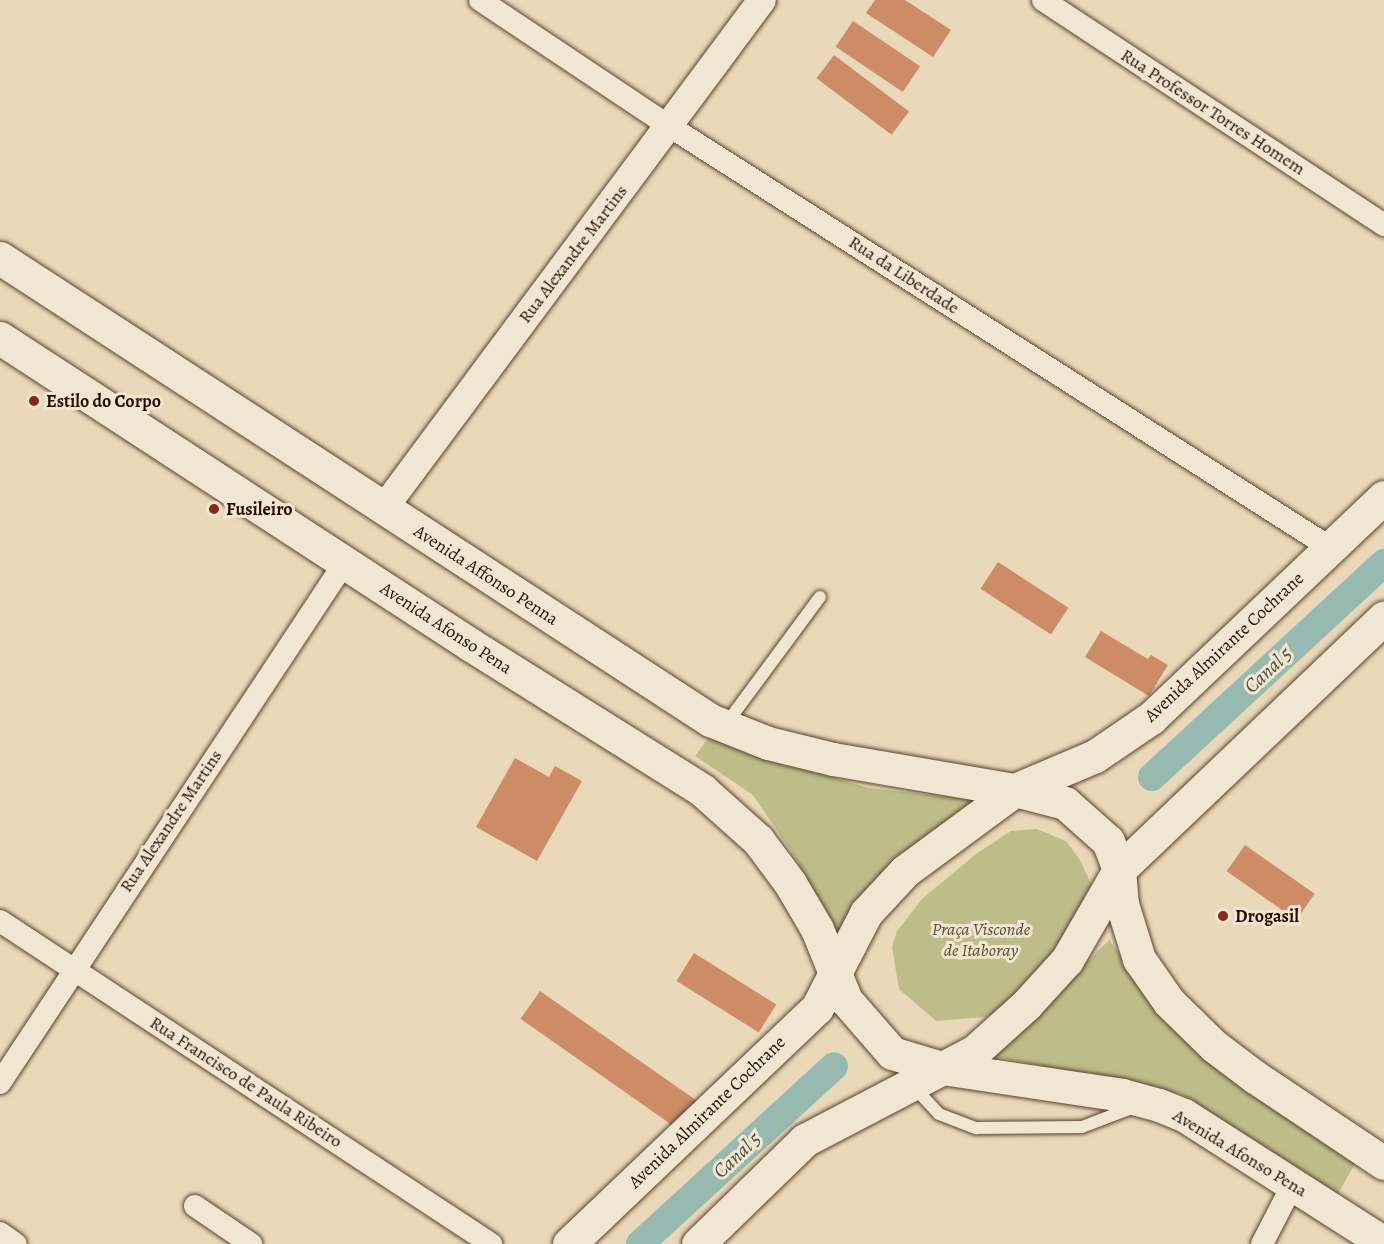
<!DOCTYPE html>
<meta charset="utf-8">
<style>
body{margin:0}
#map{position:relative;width:1384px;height:1244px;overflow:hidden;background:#e9d9b9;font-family:Alegreya,serif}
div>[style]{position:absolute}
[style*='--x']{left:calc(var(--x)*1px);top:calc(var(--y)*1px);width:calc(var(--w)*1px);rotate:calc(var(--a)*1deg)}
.green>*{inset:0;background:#bebd8a}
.canal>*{height:28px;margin:-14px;padding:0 14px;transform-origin:14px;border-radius:14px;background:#97bab0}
.building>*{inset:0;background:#cd8b66;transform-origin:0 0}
.roads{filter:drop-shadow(0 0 2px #58422f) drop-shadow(0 0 2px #58422f)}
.service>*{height:12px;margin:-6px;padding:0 6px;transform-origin:6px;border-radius:6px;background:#f1e6d2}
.minor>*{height:22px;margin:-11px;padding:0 11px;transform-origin:11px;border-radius:11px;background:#f1e6d2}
.tertiary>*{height:28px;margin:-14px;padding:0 14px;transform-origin:14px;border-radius:14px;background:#f1e6d2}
.secondary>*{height:33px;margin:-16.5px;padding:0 16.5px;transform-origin:16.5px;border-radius:16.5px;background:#f1e6d2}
.dots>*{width:16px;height:16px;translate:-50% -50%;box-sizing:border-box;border:3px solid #f1e6d2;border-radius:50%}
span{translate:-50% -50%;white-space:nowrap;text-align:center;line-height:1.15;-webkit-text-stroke:6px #f1e6d2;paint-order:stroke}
.street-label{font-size:18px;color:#280f01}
.poi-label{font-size:18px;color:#280f01;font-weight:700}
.left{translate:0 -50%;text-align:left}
.park-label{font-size:18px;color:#5c4c31;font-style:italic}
.water-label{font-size:20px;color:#4f4b3e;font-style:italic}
</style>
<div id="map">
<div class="green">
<div style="clip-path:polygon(715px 729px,794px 766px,869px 788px,977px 800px,839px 935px,791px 851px,753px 795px,695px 756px)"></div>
<div style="clip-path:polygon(1037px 829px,1066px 841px,1080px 860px,1091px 884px,1087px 906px,1025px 995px,986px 1017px,936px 1021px,899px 989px,892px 947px,897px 931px,922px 899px,976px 854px,1011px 831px)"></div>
<div style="clip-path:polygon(1109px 940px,1183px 1036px,1358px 1159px,1337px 1195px,1181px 1094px,994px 1056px)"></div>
</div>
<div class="canal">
<div style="--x:1152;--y:777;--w:316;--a:-42.7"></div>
<div style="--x:640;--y:1244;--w:263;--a:-42.5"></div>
</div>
<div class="building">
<div style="clip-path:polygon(875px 0,905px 0,951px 30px,933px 57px,866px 13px)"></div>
<div style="left:853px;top:21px;width:81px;height:31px;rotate:34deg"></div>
<div style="left:834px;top:55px;width:94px;height:29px;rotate:37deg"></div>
<div style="left:998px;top:562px;width:84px;height:32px;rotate:33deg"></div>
<div style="clip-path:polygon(1101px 631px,1148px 659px,1151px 655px,1168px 665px,1149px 696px,1085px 657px)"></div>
<div style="clip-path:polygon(515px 758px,549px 777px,555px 766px,582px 781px,537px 861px,476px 827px)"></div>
<div style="left:1245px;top:845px;width:85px;height:32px;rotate:35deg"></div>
<div style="left:694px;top:953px;width:97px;height:33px;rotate:32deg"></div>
<div style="left:540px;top:991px;width:194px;height:34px;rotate:35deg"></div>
</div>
<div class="roads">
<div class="service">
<div style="--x:726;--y:724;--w:158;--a:-53.5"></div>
<div style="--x:913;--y:1086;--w:38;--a:47"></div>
<div style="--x:939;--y:1114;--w:40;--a:21"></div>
<div style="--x:976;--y:1128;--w:106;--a:-0.5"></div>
<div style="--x:1082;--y:1127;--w:59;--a:-20.9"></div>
</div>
<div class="minor">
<div style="--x:480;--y:0;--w:227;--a:33.7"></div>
<div style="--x:669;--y:126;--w:783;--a:32.53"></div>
<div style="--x:1043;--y:0;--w:409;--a:33.4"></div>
<div style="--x:0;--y:921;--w:588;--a:33.34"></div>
<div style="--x:0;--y:1083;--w:625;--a:-56.49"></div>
<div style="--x:195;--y:1206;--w:68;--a:34.2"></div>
<div style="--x:0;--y:1233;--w:19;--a:35"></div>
<div style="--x:1262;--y:1244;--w:68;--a:-62.7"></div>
</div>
<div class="tertiary">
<div style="--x:384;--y:508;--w:633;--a:-53.35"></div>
</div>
<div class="secondary">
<div style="--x:0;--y:258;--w:847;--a:33.05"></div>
<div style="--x:710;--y:720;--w:62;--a:21.6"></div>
<div style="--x:768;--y:743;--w:67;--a:13.8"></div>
<div style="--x:833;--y:759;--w:185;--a:9.7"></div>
<div style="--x:1015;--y:790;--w:52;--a:14.6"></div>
<div style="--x:1065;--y:803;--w:57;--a:41.5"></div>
<div style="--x:1108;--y:841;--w:31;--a:69"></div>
<div style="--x:1119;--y:870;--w:34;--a:85"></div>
<div style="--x:1122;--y:904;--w:58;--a:72.8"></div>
<div style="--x:1139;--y:959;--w:52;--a:55.1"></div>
<div style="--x:1169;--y:1002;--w:63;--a:44.4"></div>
<div style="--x:1214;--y:1046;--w:51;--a:37.1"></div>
<div style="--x:1255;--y:1077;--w:155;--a:33.7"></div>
<div style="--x:0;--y:338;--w:562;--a:33.1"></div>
<div style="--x:471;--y:645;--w:273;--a:32.1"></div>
<div style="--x:702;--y:790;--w:75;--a:41.8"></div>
<div style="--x:758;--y:840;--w:54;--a:53.3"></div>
<div style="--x:790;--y:883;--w:53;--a:59.6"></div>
<div style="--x:817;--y:929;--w:77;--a:67.8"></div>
<div style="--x:846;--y:1000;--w:70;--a:49"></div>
<div style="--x:892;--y:1053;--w:52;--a:16.7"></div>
<div style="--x:942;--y:1068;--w:182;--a:8.5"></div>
<div style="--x:1122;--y:1095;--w:38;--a:15"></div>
<div style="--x:1159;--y:1105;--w:27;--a:22"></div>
<div style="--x:1184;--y:1115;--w:237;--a:32.6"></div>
<div style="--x:569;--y:1244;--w:342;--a:-43.6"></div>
<div style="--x:817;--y:1008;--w:107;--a:-62.7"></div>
<div style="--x:866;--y:913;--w:57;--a:-47.1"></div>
<div style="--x:905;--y:871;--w:137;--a:-36.4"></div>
<div style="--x:1015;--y:790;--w:87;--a:-23"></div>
<div style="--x:1095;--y:756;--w:68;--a:-34.2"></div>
<div style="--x:1151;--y:718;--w:321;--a:-43.5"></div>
<div style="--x:698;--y:1244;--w:149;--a:-44.2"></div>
<div style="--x:805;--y:1140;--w:192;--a:-27.6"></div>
<div style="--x:975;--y:1051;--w:69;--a:-42"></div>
<div style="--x:1026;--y:1005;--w:61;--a:-47.7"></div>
<div style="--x:1067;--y:960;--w:104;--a:-60"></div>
<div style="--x:1119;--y:870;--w:366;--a:-43.6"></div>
</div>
</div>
<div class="dots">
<div style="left:34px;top:401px;background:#8f2418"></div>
<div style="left:214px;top:509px;background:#8f2418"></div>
<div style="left:1223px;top:916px;background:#8f2418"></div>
</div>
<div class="street-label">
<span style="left:1213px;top:112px;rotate:33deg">Rua Professor Torres Homem</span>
<span style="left:573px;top:254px;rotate:-53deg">Rua Alexandre Martins</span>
<span style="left:904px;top:275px;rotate:33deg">Rua da Liberdade</span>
<span style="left:486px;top:575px;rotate:33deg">Avenida Affonso Penna</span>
<span style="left:446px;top:628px;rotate:33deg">Avenida Afonso Pena</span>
<span style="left:1224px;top:647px;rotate:-43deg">Avenida Almirante Cochrane</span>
<span style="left:171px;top:821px;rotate:-56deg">Rua Alexandre Martins</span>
<span style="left:246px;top:1082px;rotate:33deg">Rua Francisco de Paula Ribeiro</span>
<span style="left:707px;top:1112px;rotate:-44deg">Avenida Almirante Cochrane</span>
<span style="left:1240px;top:1153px;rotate:31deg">Avenida Afonso Pena</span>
</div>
<div class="poi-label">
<span class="left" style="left:46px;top:401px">Estilo do Corpo</span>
<span class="left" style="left:226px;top:509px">Fusileiro</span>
<span class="left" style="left:1235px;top:916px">Drogasil</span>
</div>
<div class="park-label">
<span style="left:981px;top:940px">Praça Visconde<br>de Itaboray</span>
</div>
<div class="water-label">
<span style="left:1268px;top:670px;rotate:-43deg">Canal 5</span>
<span style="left:737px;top:1155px;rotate:-43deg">Canal 5</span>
</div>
</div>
